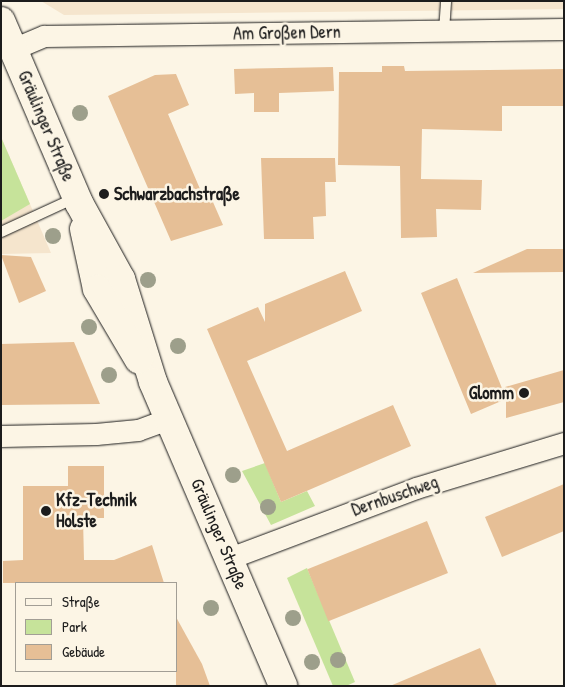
<!DOCTYPE html>
<meta charset="utf-8">
<style>
body{margin:0}
#map{position:relative;width:565px;height:687px;overflow:hidden;background:#fcf5e5;font-family:"Patrick Hand",sans-serif}
div>[style]{position:absolute}
[style*='--x']{left:calc(var(--x)*1px);top:calc(var(--y)*1px);width:calc(var(--w)*1px);rotate:calc(var(--a)*1deg)}
.built>*{inset:0;background:#f5e5cd}
.green>*{inset:0;background:#c6e39a}
.building>*{inset:0;background:#e6bf96;transform-origin:0 0}
.roads{filter:drop-shadow(0 0 1px #1c1c1c) drop-shadow(0 0 1px #1c1c1c)}
.service>*{height:10px;margin:-5px;padding:0 5px;transform-origin:5px;border-radius:5px;background:#fcf5e5}
.minor>*{height:21px;margin:-10.5px;padding:0 10.5px;transform-origin:10.5px;border-radius:10.5px;background:#fcf5e5}
.secondary>*{height:28px;margin:-14px;padding:0 14px;transform-origin:14px;border-radius:14px;background:#fcf5e5}
.trees>*{width:16px;height:16px;margin:-8px;border-radius:50%;background:#9d9f8b}
.dots>*{width:14px;height:14px;translate:-50% -50%;box-sizing:border-box;border:2px solid #fcf5e5;border-radius:50%}
span{translate:-50% -50%;white-space:nowrap;text-align:center;line-height:1.15;-webkit-text-stroke:5px #fcf5e5;paint-order:stroke}
.street-label{font-size:18px;color:#1c1c1c}
.poi-label{font-size:18px;color:#1c1c1c;font-weight:700}
.left{translate:0 -50%;text-align:left}
.right{translate:-100% -50%;text-align:right}
.frame{position:absolute;inset:0;border:2px solid #1c1c1c;pointer-events:none}
.legend{position:absolute;left:15px;top:582px;width:162px;height:90px;box-sizing:border-box;background:#fcf5e5;border:1px solid #a29e95;margin:0;padding:6px 9px;list-style:none;font-size:15px;color:#1c1c1c}
.legend li{display:flex;align-items:center;gap:10px;height:25px}
.legend b{width:25px;border:1px solid #a29e95}
</style>
<div id="map">
<div class="built">
<div style="clip-path:polygon(41px 1px,564px 1px,564px 9px,64px 15px)"></div>
<div style="clip-path:polygon(1px 137px,30px 204px,51px 253px,1px 254px)"></div>
</div>
<div class="green">
<div style="clip-path:polygon(1px 137px,30px 204px,1px 221px)"></div>
<div style="clip-path:polygon(265px 463px,281px 502px,307px 491px,315px 506px,271px 525px,242px 471px)"></div>
<div style="clip-path:polygon(307px 568px,355px 682px,346px 686px,333px 686px,287px 578px)"></div>
</div>
<div class="building">
<div style="clip-path:polygon(382px 66px,404px 66px,405px 71px,564px 69px,564px 106px,502px 106px,502px 131px,422px 129px,421px 179px,482px 180px,481px 210px,436px 209px,437px 237px,401px 238px,400px 166px,338px 165px,339px 72px,382px 72px)"></div>
<div style="clip-path:polygon(333px 67px,334px 91px,279px 93px,279px 112px,254px 112px,254px 93px,235px 94px,234px 69px)"></div>
<div style="clip-path:polygon(176px 74px,189px 105px,168px 114px,203px 196px,209px 193px,223px 225px,171px 241px,108px 96px,155px 75px)"></div>
<div style="clip-path:polygon(261px 158px,335px 158px,336px 182px,325px 182px,326px 216px,313px 217px,314px 239px,264px 239px)"></div>
<div style="clip-path:polygon(527px 249px,564px 249px,564px 272px,473px 273px)"></div>
<div style="clip-path:polygon(1px 255px,31px 257px,46px 291px,19px 303px)"></div>
<div style="clip-path:polygon(345px 271px,362px 311px,247px 361px,287px 451px,393px 405px,411px 446px,281px 502px,207px 329px,258px 307px,265px 322px,265px 304px)"></div>
<div style="clip-path:polygon(457px 278px,506px 398px,505px 387px,564px 370px,564px 402px,506px 418px,506px 399px,471px 414px,421px 293px)"></div>
<div style="clip-path:polygon(74px 342px,100px 404px,1px 405px,1px 344px)"></div>
<div style="clip-path:polygon(68px 466px,104px 466px,104px 518px,83px 518px,84px 560px,114px 560px,152px 545px,164px 583px,3px 583px,3px 561px,23px 560px,23px 486px,68px 486px)"></div>
<div style="clip-path:polygon(564px 484px,564px 531px,502px 557px,485px 517px)"></div>
<div style="left:427px;top:521px;width:56px;height:129px;rotate:68deg"></div>
<div style="clip-path:polygon(176px 617px,202px 664px,210px 686px,176px 686px)"></div>
<div style="clip-path:polygon(480px 648px,497px 686px,390px 686px)"></div>
</div>
<div class="roads">
<div class="service">
<div style="--x:444;--y:31;--w:30;--a:-86"></div>
<div style="--x:1;--y:232;--w:81;--a:-24.7"></div>
</div>
<div class="minor">
<div style="--x:13;--y:49;--w:34;--a:-23"></div>
<div style="--x:44;--y:36;--w:520;--a:-0.77"></div>
<div style="--x:1;--y:436;--w:95;--a:-1.2"></div>
<div style="--x:96;--y:434;--w:42;--a:-5.4"></div>
<div style="--x:138;--y:430;--w:33;--a:-20"></div>
<div style="--x:230;--y:558;--w:199;--a:-20.6"></div>
<div style="--x:416;--y:488;--w:155;--a:-16.9"></div>
</div>
<div class="secondary">
<div style="--x:1;--y:21;--w:198;--a:66.8"></div>
<div style="--x:79;--y:203;--w:87;--a:61.1"></div>
<div style="--x:121;--y:279;--w:108;--a:72.7"></div>
<div style="--x:153;--y:382;--w:331;--a:66.8"></div>
<div style="--x:84;--y:229;--w:61;--a:77.8"></div>
<div style="--x:97;--y:289;--w:82;--a:59.4"></div>
</div>
</div>
<div class="trees">
<div style="left:80px;top:113px"></div>
<div style="left:53px;top:236px"></div>
<div style="left:148px;top:280px"></div>
<div style="left:89px;top:327px"></div>
<div style="left:178px;top:346px"></div>
<div style="left:109px;top:375px"></div>
<div style="left:233px;top:475px"></div>
<div style="left:268px;top:507px"></div>
<div style="left:211px;top:608px"></div>
<div style="left:293px;top:618px"></div>
<div style="left:338px;top:660px"></div>
<div style="left:312px;top:662px"></div>
</div>
<div class="dots">
<div style="left:104px;top:194px;background:#1c1c1c"></div>
<div style="left:524px;top:393px;background:#1c1c1c"></div>
<div style="left:46px;top:511px;background:#1c1c1c"></div>
</div>
<div class="street-label">
<span style="left:287px;top:33px;rotate:-1deg">Am Großen Dern</span>
<span style="left:46px;top:126px;rotate:67deg">Gräulinger Straße</span>
<span style="left:395px;top:496px;rotate:-19deg">Dernbuschweg</span>
<span style="left:219px;top:534px;rotate:67deg">Gräulinger Straße</span>
</div>
<div class="poi-label">
<span class="left" style="left:114px;top:194px">Schwarzbachstraße</span>
<span class="right" style="left:514px;top:393px">Glomm</span>
<span class="left" style="left:56px;top:511px">Kfz-Technik<br>Holste</span>
</div>
<div class="frame"></div>
<ul class="legend">
<li><b style="height:6px;background:#fcf5e5"></b>Straße</li>
<li><b style="height:14px;background:#c6e39a"></b>Park</li>
<li><b style="height:14px;background:#e6bf96"></b>Gebäude</li>
</ul>
</div>
